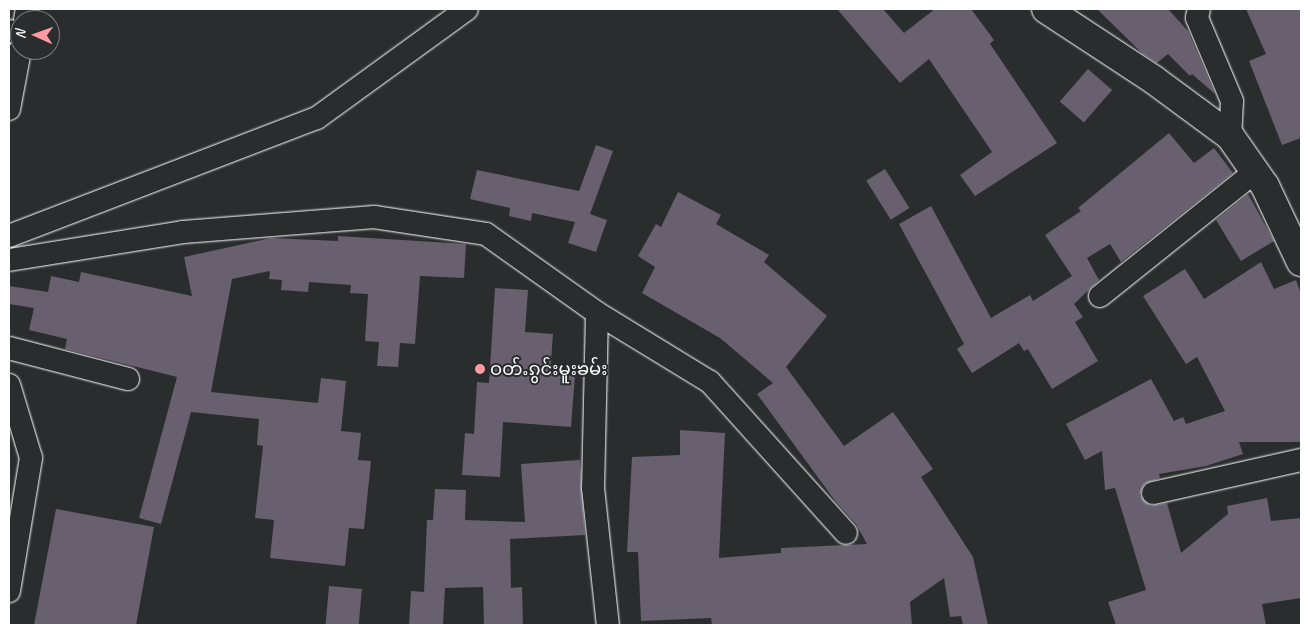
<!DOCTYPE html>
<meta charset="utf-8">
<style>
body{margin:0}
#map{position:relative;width:1310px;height:634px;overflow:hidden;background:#2a2d2e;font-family:Caveat,"Noto Sans Myanmar",sans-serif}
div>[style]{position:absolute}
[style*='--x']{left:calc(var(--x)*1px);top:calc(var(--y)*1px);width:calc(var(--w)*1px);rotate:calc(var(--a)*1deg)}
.building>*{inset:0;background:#685f6f;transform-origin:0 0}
.roads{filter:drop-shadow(0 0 1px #fff) drop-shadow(0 0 1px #fff)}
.street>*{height:22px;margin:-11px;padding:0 11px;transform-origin:11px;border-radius:11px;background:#2a2d2e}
.secondary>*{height:28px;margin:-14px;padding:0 14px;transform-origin:14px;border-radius:14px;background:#2a2d2e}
.dots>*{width:14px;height:14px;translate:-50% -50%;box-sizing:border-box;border:2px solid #2a2d2e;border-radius:50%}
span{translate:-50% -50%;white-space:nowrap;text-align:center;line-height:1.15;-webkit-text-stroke:4px #2a2d2e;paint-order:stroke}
.poi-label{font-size:18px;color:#fff}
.left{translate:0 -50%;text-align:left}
.frame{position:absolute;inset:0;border:10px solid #fff;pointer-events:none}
.north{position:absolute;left:10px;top:10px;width:50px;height:50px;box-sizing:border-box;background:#2a2d2e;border:1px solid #7f8182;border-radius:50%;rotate:272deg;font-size:14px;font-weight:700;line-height:20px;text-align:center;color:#fff}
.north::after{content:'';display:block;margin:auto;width:18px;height:22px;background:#ff9aa2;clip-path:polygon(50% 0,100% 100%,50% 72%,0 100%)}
</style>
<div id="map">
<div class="building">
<div style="clip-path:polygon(837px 9px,883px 9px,904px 33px,935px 9px,971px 9px,994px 40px,990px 44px,1057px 143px,975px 196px,960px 175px,992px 152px,929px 59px,900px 83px)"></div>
<div style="clip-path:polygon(1097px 9px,1168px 9px,1188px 31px,1215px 94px,1192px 74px,1190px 76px,1168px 54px,1157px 63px,1143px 54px)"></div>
<div style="clip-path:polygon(1246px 9px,1301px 9px,1301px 138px,1282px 145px,1249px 61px,1266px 54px)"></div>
<div style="left:1088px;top:69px;width:32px;height:43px;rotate:41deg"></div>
<div style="clip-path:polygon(1169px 133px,1194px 163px,1214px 148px,1233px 173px,1121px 262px,1110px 244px,1087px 258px,1099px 280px,1074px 304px,1083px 317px,1075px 322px,1098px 361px,1052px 389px,1028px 349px,1024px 351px,1019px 343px,972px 373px,957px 349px,964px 344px,899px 224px,931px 206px,991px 318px,1030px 295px,1033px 301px,1072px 276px,1045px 235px,1081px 211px,1078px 208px)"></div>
<div style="clip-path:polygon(596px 145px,613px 151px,590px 214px,607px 220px,596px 252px,568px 243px,575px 222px,532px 213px,531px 221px,509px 216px,510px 208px,470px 199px,477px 170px,579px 191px)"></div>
<div style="left:885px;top:169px;width:46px;height:22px;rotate:58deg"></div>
<div style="clip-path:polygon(678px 192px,721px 215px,716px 224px,769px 255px,764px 262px,827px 316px,786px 367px,844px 446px,893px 412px,933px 469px,921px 477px,973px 557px,988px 625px,963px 625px,961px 616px,950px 617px,944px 578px,910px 602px,912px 625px,712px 625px,711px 618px,641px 621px,638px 552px,627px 552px,632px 457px,680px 455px,680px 430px,725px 433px,719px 558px,781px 553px,781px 548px,867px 544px,856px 524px,836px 502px,757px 394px,773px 383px,720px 338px,642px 293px,655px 267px,638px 256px,656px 224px,661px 227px)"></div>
<div style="clip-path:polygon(1248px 194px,1274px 241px,1241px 261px,1216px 220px)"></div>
<div style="clip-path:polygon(338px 236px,466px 244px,464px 278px,420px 276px,415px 344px,400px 343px,398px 367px,377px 366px,379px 342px,365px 341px,368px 294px,350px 293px,351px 285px,309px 282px,308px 292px,281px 290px,282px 280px,269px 279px,270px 271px,232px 279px,211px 392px,318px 403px,321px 378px,346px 381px,341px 431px,361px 433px,358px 460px,371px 461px,364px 529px,349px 528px,345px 566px,270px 558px,274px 520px,255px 518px,263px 446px,257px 445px,259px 419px,191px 412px,161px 524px,139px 518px,177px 377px,65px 349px,67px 339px,29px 330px,34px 308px,9px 304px,9px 286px,48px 292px,51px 276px,79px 282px,81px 272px,192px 296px,184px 257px,271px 238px,338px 241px)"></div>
<div style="clip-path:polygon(1261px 262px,1274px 289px,1296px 280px,1301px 294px,1301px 442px,1239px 442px,1243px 454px,1206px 466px,1159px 474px,1160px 478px,1144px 484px,1140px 495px,1150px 506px,1167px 503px,1181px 553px,1228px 514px,1227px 506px,1267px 498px,1271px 521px,1301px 518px,1301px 598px,1262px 604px,1266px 625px,1116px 625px,1108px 602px,1146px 590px,1115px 488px,1105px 490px,1102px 451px,1085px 460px,1066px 424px,1151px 379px,1174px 421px,1183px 417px,1186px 424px,1225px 411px,1197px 357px,1186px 364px,1143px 296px,1185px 269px,1204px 299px)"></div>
<div style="clip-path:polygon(495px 288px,528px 290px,525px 332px,553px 334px,550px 375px,575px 376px,571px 427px,503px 422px,500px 477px,462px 475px,465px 433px,474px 434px,477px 382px,489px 383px)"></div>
<div style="clip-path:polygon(580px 460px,585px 535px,510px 539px,511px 588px,522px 587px,523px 625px,484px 625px,483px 587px,445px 588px,443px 625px,409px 625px,411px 591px,424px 592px,427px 520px,433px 520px,435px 489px,466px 490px,465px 520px,525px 522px,521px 464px)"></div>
<div style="clip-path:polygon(56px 509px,154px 527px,136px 625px,34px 625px)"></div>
<div style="left:329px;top:586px;width:33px;height:39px;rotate:5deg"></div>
</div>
<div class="roads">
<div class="street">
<div style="--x:1199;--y:9;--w:9;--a:103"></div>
<div style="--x:1197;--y:18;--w:90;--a:67.1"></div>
<div style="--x:1232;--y:101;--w:35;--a:93"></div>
<div style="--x:25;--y:20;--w:11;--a:-80"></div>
<div style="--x:9;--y:31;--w:11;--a:10"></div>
<div style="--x:9;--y:109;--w:60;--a:-79.4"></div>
<div style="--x:9;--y:236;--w:330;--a:-21"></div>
<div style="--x:317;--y:118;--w:185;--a:-36"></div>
<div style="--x:9;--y:260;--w:176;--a:-9.1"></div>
<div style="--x:183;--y:232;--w:192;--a:-4.5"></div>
<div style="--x:374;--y:217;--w:113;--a:8.6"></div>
<div style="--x:486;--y:234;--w:136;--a:35.4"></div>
<div style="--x:597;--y:313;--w:132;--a:31.4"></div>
<div style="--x:710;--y:382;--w:203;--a:48"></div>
<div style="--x:1100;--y:296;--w:198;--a:-38.7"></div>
<div style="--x:597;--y:313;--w:175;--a:91.3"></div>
<div style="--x:593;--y:488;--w:138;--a:83.8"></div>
<div style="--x:9;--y:348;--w:123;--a:14.6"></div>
<div style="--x:9;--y:385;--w:76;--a:73.2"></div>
<div style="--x:31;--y:458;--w:135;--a:99.4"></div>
<div style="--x:1153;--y:493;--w:152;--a:-12.6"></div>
</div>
<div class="secondary">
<div style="--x:1046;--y:9;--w:129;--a:33.3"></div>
<div style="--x:1154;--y:80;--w:94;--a:36.4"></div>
<div style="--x:1230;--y:136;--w:61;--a:55"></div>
<div style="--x:1265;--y:186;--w:84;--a:64.7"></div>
</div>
</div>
<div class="dots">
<div style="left:480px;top:369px;background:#ff9aa2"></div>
</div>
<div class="poi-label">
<span class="left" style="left:490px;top:369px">ဝတ်ႉၵွင်းမူးၶမ်း</span>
</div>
<div class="frame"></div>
<div class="north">N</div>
</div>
